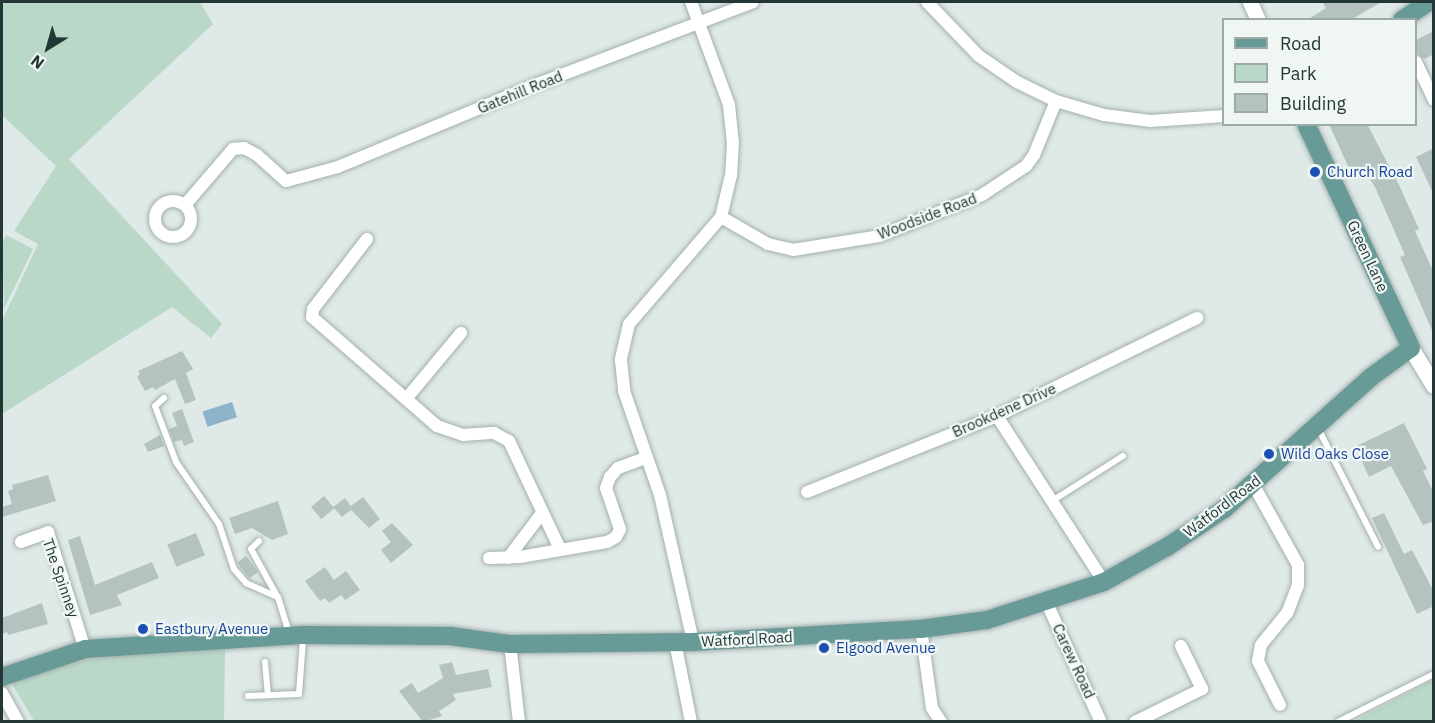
<!DOCTYPE html>
<style>
body{margin:0}
#map{position:relative;width:1435px;height:723px;overflow:hidden;background:#dfe9e7;font-family:"IBM Plex Sans",sans-serif}
div>[style]{position:absolute}
[style*='--x']{left:calc(var(--x)*1px);top:calc(var(--y)*1px);width:calc(var(--w)*1px);rotate:calc(var(--a)*1deg)}
.green>*{inset:0;background:#bad8c8}
.water>*{inset:0;background:#8cb3c9;transform-origin:0 0}
.building>*{inset:0;background:#b5c3c0;transform-origin:0 0}
.roads{filter:drop-shadow(0 0 2px #a3b0ae) drop-shadow(0 0 2px #a3b0ae)}
.service>*{height:6px;margin:-3px;padding:0 3px;transform-origin:3px;border-radius:3px;background:#fff}
.minor>*{height:12px;margin:-6px;padding:0 6px;transform-origin:6px;border-radius:6px;background:#fff}
.minor>.ring{margin:-6px;padding:0;box-sizing:content-box;background:none;border:12px solid #fff;border-radius:50%}
.tertiary>*{height:15px;margin:-7.5px;padding:0 7.5px;transform-origin:7.5px;border-radius:7.5px;background:#fff}
.secondary>*{height:16px;margin:-8px;padding:0 8px;transform-origin:8px;border-radius:8px;background:#fff}
.primary>*{height:18px;margin:-9px;padding:0 9px;transform-origin:9px;border-radius:9px;background:#689a98}
.dots>*{width:16px;height:16px;translate:-50% -50%;box-sizing:border-box;border:3px solid #eff6f4;border-radius:50%}
span{translate:-50% -50%;white-space:nowrap;text-align:center;line-height:1.15;-webkit-text-stroke:4.5px #eff6f4;paint-order:stroke}
.street-label{font-size:15px;color:#223736}
.transit-label{font-size:15px;color:#164399}
.left{translate:0 -50%;text-align:left}
.frame{position:absolute;inset:0;border:3px solid #223736;pointer-events:none}
.legend{position:absolute;left:1222px;top:18px;width:195px;height:108px;box-sizing:border-box;background:#eff6f4;border:2px solid #9daaa8;margin:0;padding:8px 10px;list-style:none;font-size:18px;color:#223736}
.legend li{display:flex;align-items:center;gap:12px;height:30px}
.legend b{width:30px;border:2px solid #9daaa8}
.north{position:absolute;left:18px;top:18px;width:60px;height:60px;-webkit-text-stroke:4px #eff6f4;paint-order:stroke;rotate:217deg;font-size:16px;font-weight:700;line-height:24px;text-align:center;color:#223736}
.north::after{content:'';display:block;margin:auto;width:21px;height:27px;background:#223736;clip-path:polygon(50% 0,100% 100%,50% 72%,0 100%)}
</style>
<div id="map">
<div class="green">
<div style="clip-path:polygon(2px 2px,200px 2px,213px 24px,69px 159px,222px 324px,211px 338px,172px 307px,2px 414px,2px 321px,38px 244px,14px 231px,56px 166px,2px 115px)"></div>
<div style="clip-path:polygon(6px 235px,33px 249px,4px 309px,2px 244px)"></div>
<div style="clip-path:polygon(172px 644px,225px 648px,224px 721px,34px 721px,12px 684px,19px 678px,86px 660px)"></div>
<div style="clip-path:polygon(1433px 680px,1433px 721px,1353px 721px,1354px 721px)"></div>
</div>
<div class="water">
<div style="left:232px;top:402px;width:16px;height:31px;rotate:72deg"></div>
</div>
<div class="building">
<div style="clip-path:polygon(1322px 2px,1381px 2px,1351px 20px,1307px 20px,1326px 8px)"></div>
<div style="clip-path:polygon(1434px 31px,1434px 54px,1424px 59px,1416px 53px,1416px 40px)"></div>
<div style="clip-path:polygon(1329px 124px,1367px 124px,1399px 185px,1419px 229px,1415px 231px,1434px 273px,1434px 335px,1400px 257px,1405px 255px,1375px 187px,1363px 168px,1351px 173px)"></div>
<div style="clip-path:polygon(1434px 148px,1434px 195px,1416px 157px)"></div>
<div style="clip-path:polygon(182px 351px,193px 369px,186px 373px,196px 400px,185px 404px,175px 379px,155px 390px,153px 387px,145px 391px,137px 377px,140px 374px,138px 371px)"></div>
<div style="clip-path:polygon(182px 409px,194px 442px,184px 446px,182px 440px,174px 442px,169px 429px,177px 426px,172px 413px)"></div>
<div style="clip-path:polygon(1404px 423px,1427px 469px,1423px 471px,1434px 493px,1434px 521px,1423px 525px,1391px 466px,1369px 477px,1355px 447px)"></div>
<div style="clip-path:polygon(160px 435px,164px 446px,148px 452px,144px 444px)"></div>
<div style="clip-path:polygon(48px 475px,56px 501px,2px 517px,2px 507px,12px 504px,8px 491px,13px 489px,12px 485px)"></div>
<div style="left:324px;top:496px;width:16px;height:17px;rotate:50deg"></div>
<div style="clip-path:polygon(363px 497px,380px 519px,369px 528px,351px 510px,342px 517px,333px 507px,345px 498px,351px 506px)"></div>
<div style="clip-path:polygon(278px 501px,288px 534px,272px 540px,252px 528px,235px 534px,229px 518px)"></div>
<div style="clip-path:polygon(1384px 513px,1404px 554px,1412px 550px,1434px 592px,1434px 606px,1417px 614px,1372px 518px)"></div>
<div style="clip-path:polygon(392px 523px,413px 545px,391px 563px,381px 550px,391px 542px,382px 531px)"></div>
<div style="left:196px;top:533px;width:24px;height:31px;rotate:68deg"></div>
<div style="clip-path:polygon(80px 536px,95px 585px,152px 562px,159px 578px,117px 595px,122px 605px,90px 615px,68px 540px)"></div>
<div style="left:246px;top:556px;width:20px;height:11px;rotate:53deg"></div>
<div style="clip-path:polygon(325px 567px,334px 580px,346px 571px,360px 590px,345px 600px,341px 595px,329px 603px,325px 598px,320px 601px,305px 581px)"></div>
<div style="clip-path:polygon(42px 603px,48px 624px,8px 635px,7px 632px,2px 634px,2px 618px)"></div>
<div style="clip-path:polygon(452px 662px,456px 675px,488px 669px,492px 687px,453px 694px,456px 700px,439px 711px,442px 716px,423px 722px,399px 691px,412px 683px,418px 693px,443px 678px,439px 665px)"></div>
</div>
<div class="roads">
<div class="service">
<div style="--x:164;--y:398;--w:12;--a:138"></div>
<div style="--x:155;--y:406;--w:60;--a:69.4"></div>
<div style="--x:176;--y:462;--w:75;--a:55.3"></div>
<div style="--x:219;--y:524;--w:47;--a:71.6"></div>
<div style="--x:234;--y:569;--w:18;--a:49"></div>
<div style="--x:246;--y:583;--w:35;--a:24"></div>
<div style="--x:278;--y:597;--w:37;--a:73"></div>
<div style="--x:1318;--y:428;--w:133;--a:63.2"></div>
<div style="--x:1052;--y:501;--w:84;--a:-32.4"></div>
<div style="--x:259;--y:541;--w:11;--a:135"></div>
<div style="--x:251;--y:549;--w:54;--a:61"></div>
<div style="--x:265;--y:662;--w:33;--a:85"></div>
<div style="--x:248;--y:696;--w:51;--a:-2.2"></div>
<div style="--x:299;--y:694;--w:55;--a:-85.8"></div>
<div style="--x:1338;--y:722;--w:107;--a:-26.6"></div>
</div>
<div class="minor">
<div style="--x:691;--y:2;--w:110;--a:69.7"></div>
<div style="--x:729;--y:105;--w:36;--a:84"></div>
<div style="--x:733;--y:141;--w:34;--a:93"></div>
<div style="--x:731;--y:175;--w:43;--a:103.4"></div>
<div style="--x:721;--y:217;--w:141;--a:130.7"></div>
<div style="--x:629;--y:324;--w:37;--a:103"></div>
<div style="--x:621;--y:360;--w:31;--a:84"></div>
<div style="--x:624;--y:391;--w:110;--a:70.9"></div>
<div style="--x:660;--y:495;--w:151;--a:77.3"></div>
<div style="--x:927;--y:2;--w:75;--a:46.1"></div>
<div style="--x:979;--y:56;--w:46;--a:34.4"></div>
<div style="--x:1017;--y:82;--w:43;--a:26"></div>
<div style="--x:1056;--y:101;--w:50;--a:16.3"></div>
<div style="--x:1104;--y:115;--w:46;--a:7.4"></div>
<div style="--x:1150;--y:121;--w:74;--a:-3.9"></div>
<div style="--x:1416;--y:62;--w:42;--a:64.7"></div>
<div class="ring" style="left:155px;top:201px;width:24px;height:24px"></div>
<div style="--x:185;--y:205;--w:74;--a:-49.4"></div>
<div style="--x:233;--y:149;--w:11;--a:-5"></div>
<div style="--x:244;--y:148;--w:15;--a:28"></div>
<div style="--x:257;--y:155;--w:39;--a:42"></div>
<div style="--x:286;--y:181;--w:54;--a:-15.1"></div>
<div style="--x:338;--y:167;--w:213;--a:-22.6"></div>
<div style="--x:535;--y:85;--w:233;--a:-20.8"></div>
<div style="--x:721;--y:217;--w:54;--a:29.9"></div>
<div style="--x:768;--y:244;--w:26;--a:13"></div>
<div style="--x:793;--y:250;--w:87;--a:-9.2"></div>
<div style="--x:879;--y:236;--w:111;--a:-21.7"></div>
<div style="--x:982;--y:195;--w:53;--a:-33.4"></div>
<div style="--x:1026;--y:166;--w:14;--a:-54"></div>
<div style="--x:1034;--y:155;--w:58;--a:-67.8"></div>
<div style="--x:367;--y:239;--w:88;--a:127.6"></div>
<div style="--x:313;--y:309;--w:8;--a:97"></div>
<div style="--x:312;--y:317;--w:166;--a:41.1"></div>
<div style="--x:437;--y:426;--w:28;--a:19"></div>
<div style="--x:463;--y:435;--w:31;--a:-4"></div>
<div style="--x:494;--y:433;--w:17;--a:28"></div>
<div style="--x:509;--y:441;--w:119;--a:64.7"></div>
<div style="--x:406;--y:399;--w:86;--a:-50.2"></div>
<div style="--x:997;--y:416;--w:197;--a:57.2"></div>
<div style="--x:1253;--y:484;--w:93;--a:60.9"></div>
<div style="--x:1298;--y:565;--w:20;--a:90"></div>
<div style="--x:1298;--y:585;--w:30;--a:111"></div>
<div style="--x:1287;--y:613;--w:41;--a:129.1"></div>
<div style="--x:1261;--y:645;--w:16;--a:101"></div>
<div style="--x:1258;--y:661;--w:49;--a:63.4"></div>
<div style="--x:807;--y:492;--w:205;--a:-21.8"></div>
<div style="--x:997;--y:416;--w:223;--a:-26.1"></div>
<div style="--x:21;--y:542;--w:29;--a:-20"></div>
<div style="--x:48;--y:532;--w:123;--a:72.5"></div>
<div style="--x:489;--y:558;--w:31;--a:-2"></div>
<div style="--x:520;--y:557;--w:88;--a:-9.8"></div>
<div style="--x:607;--y:542;--w:10;--a:-29"></div>
<div style="--x:616;--y:537;--w:9;--a:-63"></div>
<div style="--x:620;--y:529;--w:43;--a:-108.9"></div>
<div style="--x:606;--y:488;--w:12;--a:-70"></div>
<div style="--x:610;--y:477;--w:12;--a:-48"></div>
<div style="--x:618;--y:468;--w:29;--a:-20"></div>
<div style="--x:508;--y:558;--w:56;--a:-52.9"></div>
<div style="--x:1046;--y:601;--w:133;--a:65.6"></div>
<div style="--x:921;--y:629;--w:80;--a:82.1"></div>
<div style="--x:932;--y:708;--w:17;--a:57"></div>
<div style="--x:675;--y:642;--w:82;--a:78.7"></div>
<div style="--x:510;--y:644;--w:79;--a:83.4"></div>
<div style="--x:2;--y:693;--w:33;--a:61"></div>
<div style="--x:1135;--y:722;--w:75;--a:-26.2"></div>
<div style="--x:1202;--y:689;--w:48;--a:-116"></div>
</div>
<div class="tertiary">
<div style="--x:1250;--y:2;--w:20;--a:66"></div>
</div>
<div class="secondary">
<div style="--x:1411;--y:348;--w:44;--a:58.8"></div>
</div>
<div class="primary">
<div style="--x:1402;--y:20;--w:32;--a:-34"></div>
<div style="--x:2;--y:677;--w:88;--a:-18.6"></div>
<div style="--x:85;--y:649;--w:219;--a:-3.7"></div>
<div style="--x:304;--y:635;--w:146;--a:0.4"></div>
<div style="--x:450;--y:636;--w:61;--a:7.6"></div>
<div style="--x:510;--y:644;--w:183;--a:-0.6"></div>
<div style="--x:693;--y:642;--w:228;--a:-3.3"></div>
<div style="--x:921;--y:629;--w:67;--a:-7.8"></div>
<div style="--x:987;--y:620;--w:123;--a:-18"></div>
<div style="--x:1104;--y:582;--w:72;--a:-29.1"></div>
<div style="--x:1167;--y:547;--w:69;--a:-33.7"></div>
<div style="--x:1224;--y:509;--w:198;--a:-41.9"></div>
<div style="--x:1371;--y:377;--w:49;--a:-35.9"></div>
<div style="--x:1411;--y:348;--w:247;--a:-115.1"></div>
</div>
</div>
<div class="dots">
<div style="left:1315px;top:172px;background:#1a4fb4"></div>
<div style="left:1269px;top:454px;background:#1a4fb4"></div>
<div style="left:143px;top:629px;background:#1a4fb4"></div>
<div style="left:824px;top:648px;background:#1a4fb4"></div>
</div>
<div class="street-label">
<span style="left:520px;top:92px;rotate:-22deg">Gatehill Road</span>
<span style="left:927px;top:216px;rotate:-21deg">Woodside Road</span>
<span style="left:1368px;top:256px;rotate:65deg">Green Lane</span>
<span style="left:1004px;top:410px;rotate:-24deg">Brookdene Drive</span>
<span style="left:1222px;top:506px;rotate:-37deg">Watford Road</span>
<span style="left:61px;top:578px;rotate:71deg">The Spinney</span>
<span style="left:747px;top:639px;rotate:-3deg">Watford Road</span>
<span style="left:1074px;top:661px;rotate:65deg">Carew Road</span>
</div>
<div class="transit-label">
<span class="left" style="left:1327px;top:172px">Church Road</span>
<span class="left" style="left:1281px;top:454px">Wild Oaks Close</span>
<span class="left" style="left:155px;top:629px">Eastbury Avenue</span>
<span class="left" style="left:836px;top:648px">Elgood Avenue</span>
</div>
<div class="frame"></div>
<ul class="legend">
<li><b style="height:8px;background:#689a98"></b>Road</li>
<li><b style="height:16px;background:#bad8c8"></b>Park</li>
<li><b style="height:16px;background:#b5c3c0"></b>Building</li>
</ul>
<div class="north">N</div>
</div>
